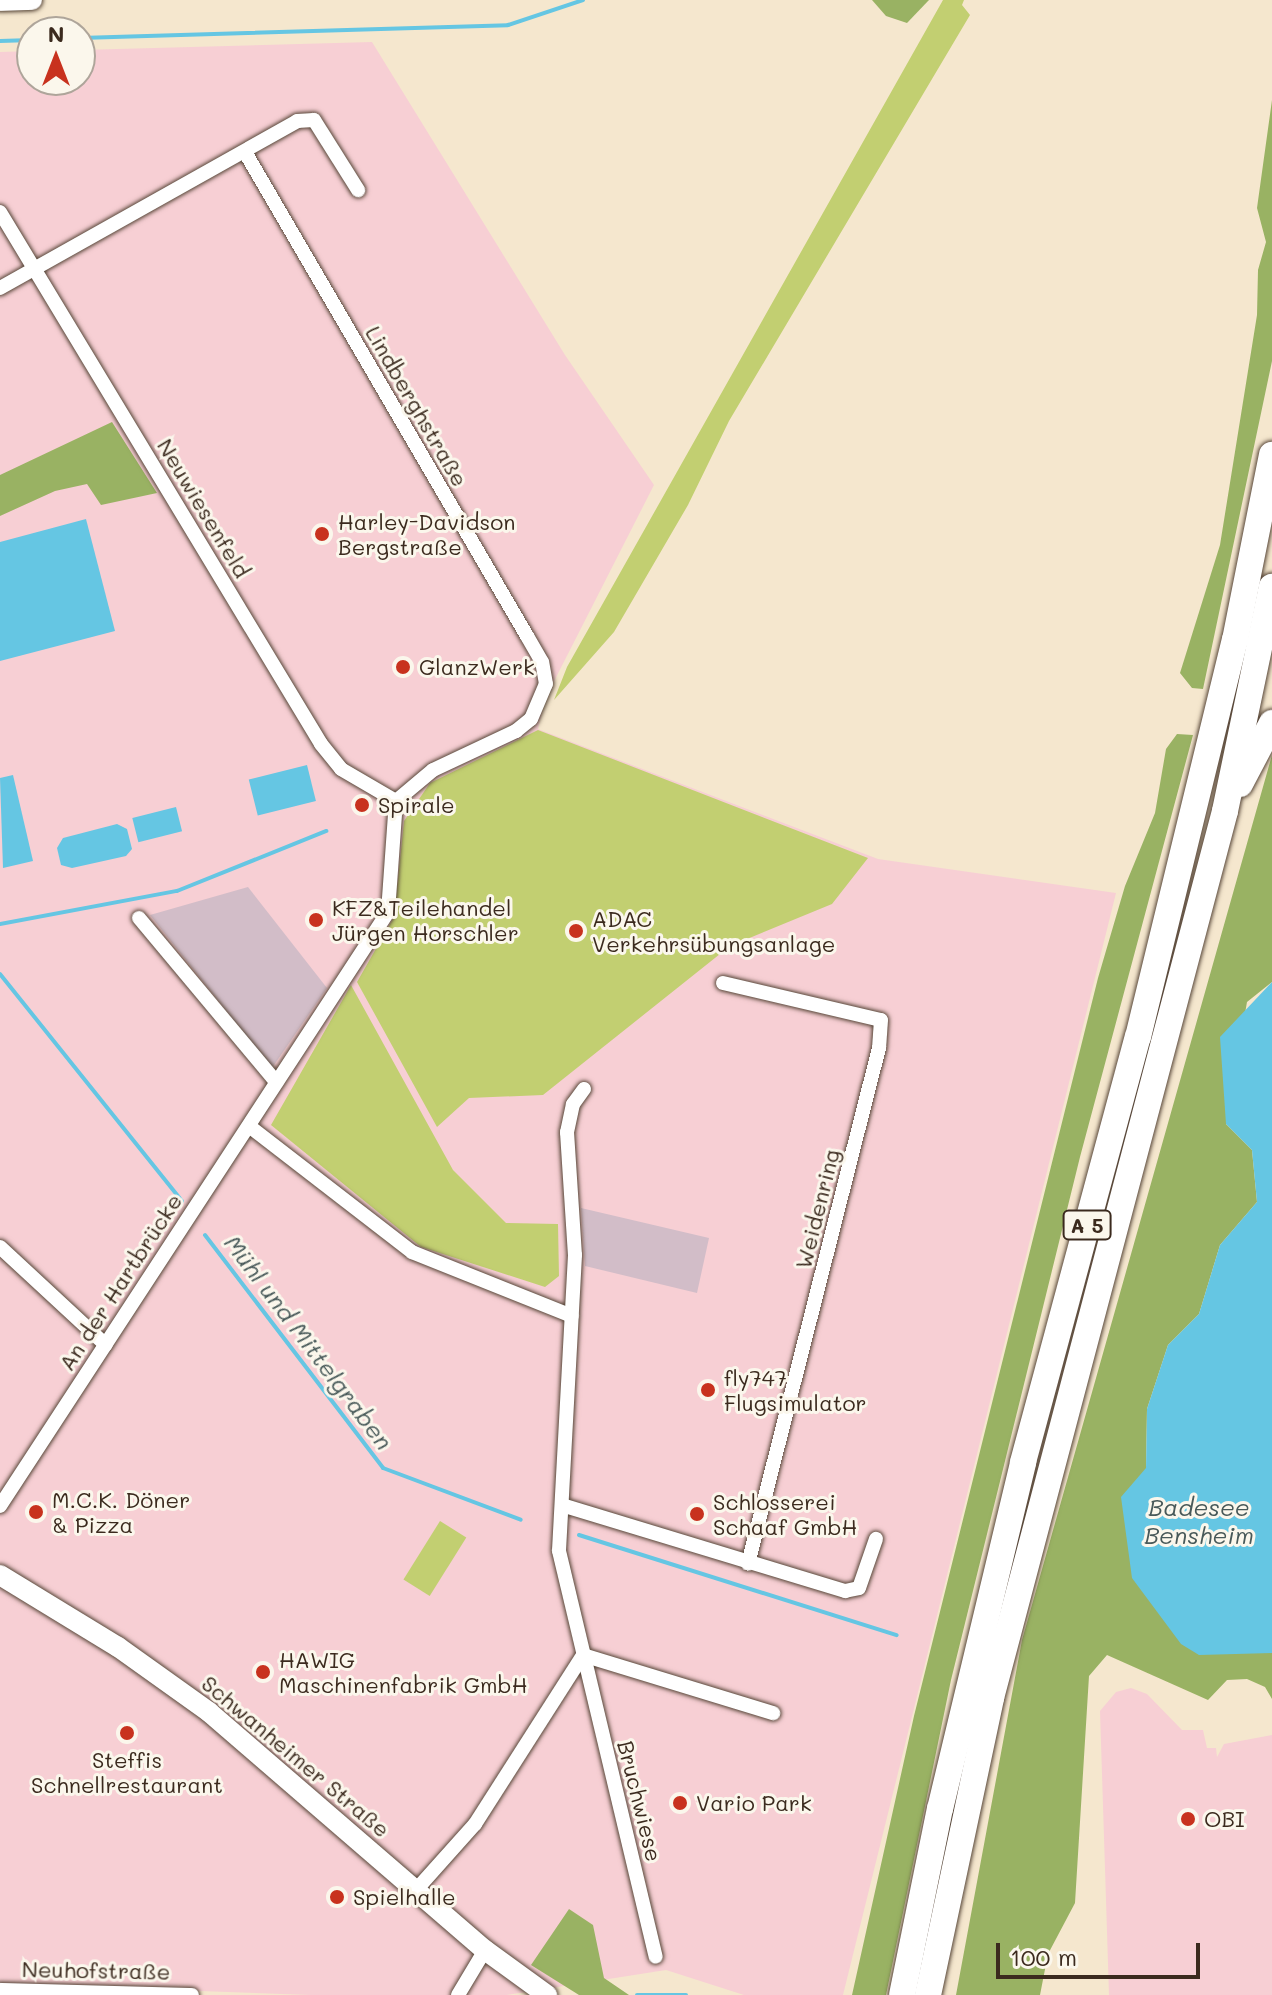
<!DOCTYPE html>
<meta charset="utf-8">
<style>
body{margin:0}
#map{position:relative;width:1272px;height:1995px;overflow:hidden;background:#f5e7ce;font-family:Mali,sans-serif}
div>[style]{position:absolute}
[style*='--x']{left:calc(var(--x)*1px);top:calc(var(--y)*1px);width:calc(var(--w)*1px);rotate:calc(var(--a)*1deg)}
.built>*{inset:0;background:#f7cfd4}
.industrial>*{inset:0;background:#d2bdc8}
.green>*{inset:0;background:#c2cf71;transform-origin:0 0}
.forest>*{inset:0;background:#99b263}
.water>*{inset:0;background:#65c6e3;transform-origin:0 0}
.stream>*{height:4px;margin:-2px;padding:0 2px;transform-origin:2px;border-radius:2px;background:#65c6e3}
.roads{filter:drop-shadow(0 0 2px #574638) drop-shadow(0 0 2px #574638)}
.street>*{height:14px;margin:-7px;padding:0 7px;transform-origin:7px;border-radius:7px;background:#fff}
.secondary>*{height:20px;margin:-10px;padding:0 10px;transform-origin:10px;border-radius:10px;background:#fff}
.highway>*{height:26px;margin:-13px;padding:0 13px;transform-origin:13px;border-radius:13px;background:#fff}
.dots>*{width:22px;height:22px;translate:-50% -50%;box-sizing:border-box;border:4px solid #fbf7ec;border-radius:50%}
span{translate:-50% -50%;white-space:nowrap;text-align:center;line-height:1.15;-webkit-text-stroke:6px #fbf7ec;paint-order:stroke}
.shield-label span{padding:2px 6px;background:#fbf7ec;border:2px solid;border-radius:6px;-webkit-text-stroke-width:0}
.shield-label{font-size:20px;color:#3b2a1e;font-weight:700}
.street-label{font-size:22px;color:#3b2a1e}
.poi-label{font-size:22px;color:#3b2a1e}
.left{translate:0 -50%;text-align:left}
.water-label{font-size:24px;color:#485959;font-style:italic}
.north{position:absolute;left:16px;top:16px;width:80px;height:80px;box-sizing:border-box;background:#fbf7ec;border:2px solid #aea59a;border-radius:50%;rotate:0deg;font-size:22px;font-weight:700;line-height:32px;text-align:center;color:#3b2a1e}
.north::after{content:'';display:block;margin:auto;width:28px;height:36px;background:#c8321e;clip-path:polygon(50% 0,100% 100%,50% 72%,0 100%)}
.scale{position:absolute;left:996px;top:1943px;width:204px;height:36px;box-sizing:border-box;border:4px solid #3b2a1e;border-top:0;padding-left:10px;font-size:24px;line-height:28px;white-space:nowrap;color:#3b2a1e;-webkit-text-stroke:6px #fbf7ec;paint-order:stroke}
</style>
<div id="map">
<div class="built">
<div style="clip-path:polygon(372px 42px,565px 355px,654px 485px,545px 699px,538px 729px,878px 859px,1116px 893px,843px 1995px,744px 1995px,666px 1970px,506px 1995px,311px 1995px,0 1984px,0 52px,32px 51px,32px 80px,80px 80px,80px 50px)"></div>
<div style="clip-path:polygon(1131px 1688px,1147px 1694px,1182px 1730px,1203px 1730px,1207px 1748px,1216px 1748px,1217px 1757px,1224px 1744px,1272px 1735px,1272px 1995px,1109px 1995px,1100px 1711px,1116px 1692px)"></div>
</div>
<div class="industrial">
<div style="clip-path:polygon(248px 887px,327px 988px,272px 1068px,150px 915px)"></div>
<div style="clip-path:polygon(581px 1208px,709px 1238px,697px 1293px,585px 1266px)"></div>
</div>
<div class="green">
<div style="clip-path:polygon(943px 0,964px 0,962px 5px,970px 15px,729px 421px,688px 505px,614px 632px,554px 700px,567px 667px)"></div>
<div style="clip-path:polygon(538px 730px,868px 858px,832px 904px,730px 946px,543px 1095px,469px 1098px,437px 1127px,357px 982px,394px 917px,404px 821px,430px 783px)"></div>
<div style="clip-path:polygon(351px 985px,453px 1170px,506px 1223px,558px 1224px,559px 1276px,545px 1287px,421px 1247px,271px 1125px)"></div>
<div style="left:440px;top:1521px;width:31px;height:69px;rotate:32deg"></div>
</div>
<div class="forest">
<div style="clip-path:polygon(872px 0,929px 0,907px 23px,886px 16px)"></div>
<div style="clip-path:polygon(1272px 100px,1272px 361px,1203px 689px,1192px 688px,1180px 673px,1220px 545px,1257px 315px,1258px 270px,1266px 242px,1257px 208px)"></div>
<div style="clip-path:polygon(112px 422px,157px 493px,101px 505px,87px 484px,55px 491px,0 516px,0 475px)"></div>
<div style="clip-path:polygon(1177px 734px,1193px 735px,1080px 1157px,951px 1680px,886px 1995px,852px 1995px,914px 1716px,1098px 978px,1125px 886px,1155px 813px,1166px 749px)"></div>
<div style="clip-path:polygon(1272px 755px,1272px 982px,1247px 1002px,1226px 1124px,1252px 1150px,1257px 1202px,1220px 1245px,1199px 1314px,1168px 1345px,1147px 1409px,1146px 1468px,1266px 1652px,1272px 1653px,1272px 1699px,1265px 1687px,1247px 1679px,1227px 1680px,1208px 1700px,1107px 1655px,1089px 1676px,1075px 1903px,1048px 1954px,1040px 1995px,956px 1995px,1022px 1640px)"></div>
<div style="clip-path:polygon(569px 1909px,593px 1925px,604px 1978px,629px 1995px,579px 1995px,531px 1965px)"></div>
</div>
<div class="water">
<div style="clip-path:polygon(86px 519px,115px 631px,0 661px,0 542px)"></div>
<div style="left:307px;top:765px;width:37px;height:60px;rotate:76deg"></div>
<div style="clip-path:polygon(13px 775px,33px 861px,3px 868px,0 778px)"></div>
<div style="left:176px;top:807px;width:25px;height:45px;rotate:76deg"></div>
<div style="clip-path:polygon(117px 824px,127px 829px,132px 849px,126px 856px,72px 868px,61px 865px,57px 848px,63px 838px)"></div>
<div style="clip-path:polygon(1272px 982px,1272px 1653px,1199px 1655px,1181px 1644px,1132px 1578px,1121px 1497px,1146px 1468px,1147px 1409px,1168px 1345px,1199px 1314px,1220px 1245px,1257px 1202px,1252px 1150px,1226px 1124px,1220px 1037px)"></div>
</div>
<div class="stream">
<div style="--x:80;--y:38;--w:428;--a:-1.7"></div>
<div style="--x:508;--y:25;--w:79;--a:-18.4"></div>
<div style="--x:0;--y:41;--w:32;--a:-2"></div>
<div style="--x:0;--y:924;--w:180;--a:-10.6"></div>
<div style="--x:177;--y:891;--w:161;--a:-21.9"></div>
<div style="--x:0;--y:974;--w:291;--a:51.3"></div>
<div style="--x:205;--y:1235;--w:293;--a:52.6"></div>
<div style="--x:383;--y:1468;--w:147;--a:20.6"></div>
<div style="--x:579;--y:1535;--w:333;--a:17.5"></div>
<div style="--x:637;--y:1995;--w:49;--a:0"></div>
</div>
<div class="roads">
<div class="street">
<div style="--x:0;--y:212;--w:621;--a:58.89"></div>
<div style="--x:321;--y:744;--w:32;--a:51"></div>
<div style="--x:341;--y:769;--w:64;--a:30.2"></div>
<div style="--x:0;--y:288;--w:341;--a:-29.3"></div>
<div style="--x:297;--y:121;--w:17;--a:-3"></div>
<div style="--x:314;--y:120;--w:83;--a:57.8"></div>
<div style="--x:139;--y:918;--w:214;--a:50.1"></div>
<div style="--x:723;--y:983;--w:162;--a:13.2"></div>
<div style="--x:881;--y:1020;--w:28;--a:94"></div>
<div style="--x:879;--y:1048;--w:532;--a:104.25"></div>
<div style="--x:584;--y:1089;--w:19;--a:126"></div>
<div style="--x:573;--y:1104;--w:29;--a:102"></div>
<div style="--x:567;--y:1132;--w:123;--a:86.3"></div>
<div style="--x:575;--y:1255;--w:296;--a:93.1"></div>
<div style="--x:559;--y:1551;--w:417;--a:76.6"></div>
<div style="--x:249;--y:1126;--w:206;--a:37.7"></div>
<div style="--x:412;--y:1252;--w:172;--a:21.8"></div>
<div style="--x:0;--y:1247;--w:144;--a:42.8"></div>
<div style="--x:0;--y:1506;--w:709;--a:-56.85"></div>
<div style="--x:388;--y:912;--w:111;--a:-85.9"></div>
<div style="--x:396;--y:801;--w:48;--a:-40"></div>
<div style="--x:433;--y:770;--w:92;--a:-25.2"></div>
<div style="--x:516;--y:731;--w:19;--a:-39"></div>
<div style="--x:531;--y:719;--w:38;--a:-67"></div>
<div style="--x:546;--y:684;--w:22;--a:-100"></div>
<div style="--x:542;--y:662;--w:30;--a:-120"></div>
<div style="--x:527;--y:636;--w:560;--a:-120.23"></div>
<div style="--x:565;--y:1506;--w:293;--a:16.9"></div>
<div style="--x:845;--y:1591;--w:14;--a:-12"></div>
<div style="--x:859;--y:1588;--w:52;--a:-70.9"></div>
<div style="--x:583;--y:1655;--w:199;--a:17"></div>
<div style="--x:416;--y:1890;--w:89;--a:-48.2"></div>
<div style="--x:475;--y:1824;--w:201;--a:-57.4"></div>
<div style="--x:0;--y:1990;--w:192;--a:1.5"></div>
<div style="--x:458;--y:1995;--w:52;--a:-59"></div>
</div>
<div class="secondary">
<div style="--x:0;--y:1;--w:32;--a:-2"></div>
<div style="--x:0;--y:1575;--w:138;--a:31.4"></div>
<div style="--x:118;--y:1647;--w:112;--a:35.5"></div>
<div style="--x:209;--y:1712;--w:364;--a:40.8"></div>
<div style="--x:485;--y:1950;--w:77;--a:36"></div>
</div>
<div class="highway">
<div style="--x:1240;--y:784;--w:69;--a:-62.3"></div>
<div style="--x:902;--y:1995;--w:190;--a:-78.5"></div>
<div style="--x:940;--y:1809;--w:357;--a:-76.5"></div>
<div style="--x:1023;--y:1462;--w:440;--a:-74.9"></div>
<div style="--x:1138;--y:1037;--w:409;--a:-76.3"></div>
<div style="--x:1235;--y:640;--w:189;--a:-78.7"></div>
<div style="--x:928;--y:1995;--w:304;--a:-78"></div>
<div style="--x:991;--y:1698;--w:917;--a:-75.22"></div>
<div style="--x:1225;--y:811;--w:229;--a:-78.2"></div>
</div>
</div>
<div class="dots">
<div style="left:322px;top:534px;background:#c8321e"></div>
<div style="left:403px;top:667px;background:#c8321e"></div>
<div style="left:362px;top:805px;background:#c8321e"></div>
<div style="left:316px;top:920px;background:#c8321e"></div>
<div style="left:576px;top:931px;background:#c8321e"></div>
<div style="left:708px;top:1390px;background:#c8321e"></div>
<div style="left:36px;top:1512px;background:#c8321e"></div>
<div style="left:697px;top:1514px;background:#c8321e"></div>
<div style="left:263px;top:1672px;background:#c8321e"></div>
<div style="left:127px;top:1733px;background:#c8321e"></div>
<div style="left:680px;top:1803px;background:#c8321e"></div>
<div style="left:1188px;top:1819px;background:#c8321e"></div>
<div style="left:337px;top:1897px;background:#c8321e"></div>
</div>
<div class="shield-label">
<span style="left:1087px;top:1225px">A 5</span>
</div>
<div class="street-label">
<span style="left:417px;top:406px;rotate:60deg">Lindberghstraße</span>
<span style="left:204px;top:508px;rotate:59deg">Neuwiesenfeld</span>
<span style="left:817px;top:1209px;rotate:-76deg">Weidenring</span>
<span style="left:120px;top:1282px;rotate:-57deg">An der Hartbrücke</span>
<span style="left:296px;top:1756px;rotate:40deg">Schwanheimer Straße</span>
<span style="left:640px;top:1801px;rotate:76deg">Bruchwiese</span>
<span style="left:96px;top:1970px;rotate:1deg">Neuhofstraße</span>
</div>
<div class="poi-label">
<span class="left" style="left:338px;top:534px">Harley-Davidson<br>Bergstraße</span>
<span class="left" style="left:419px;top:667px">GlanzWerk</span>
<span class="left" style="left:378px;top:805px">Spirale</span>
<span class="left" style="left:332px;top:920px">KFZ&amp;Teilehandel<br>Jürgen Horschler</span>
<span class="left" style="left:592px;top:931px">ADAC<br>Verkehrsübungsanlage</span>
<span class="left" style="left:724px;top:1390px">fly747<br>Flugsimulator</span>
<span class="left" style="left:52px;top:1512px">M.C.K. Döner<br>&amp; Pizza</span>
<span class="left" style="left:713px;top:1514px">Schlosserei<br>Schaaf GmbH</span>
<span class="left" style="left:279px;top:1672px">HAWIG<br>Maschinenfabrik GmbH</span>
<span style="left:127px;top:1772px">Steffis<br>Schnellrestaurant</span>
<span class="left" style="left:696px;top:1803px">Vario Park</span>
<span class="left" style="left:1204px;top:1819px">OBI</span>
<span class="left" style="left:353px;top:1897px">Spielhalle</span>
</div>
<div class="water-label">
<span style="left:309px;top:1342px;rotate:53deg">Mühl und Mittelgraben</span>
<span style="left:1199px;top:1521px">Badesee<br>Bensheim</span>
</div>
<div class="north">N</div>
<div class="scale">100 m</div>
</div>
